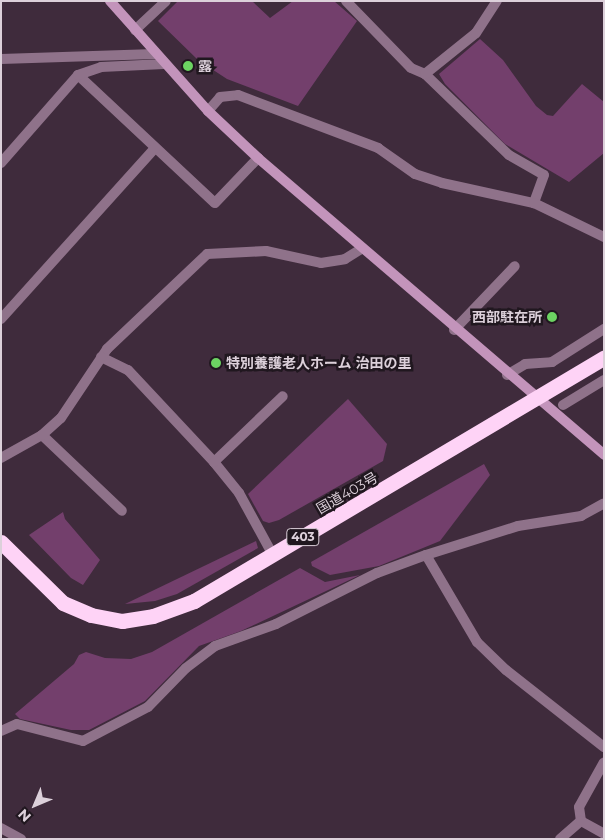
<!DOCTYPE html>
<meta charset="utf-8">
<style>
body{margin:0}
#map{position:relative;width:605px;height:840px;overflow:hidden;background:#3f2b3c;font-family:Montserrat,"Noto Sans JP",sans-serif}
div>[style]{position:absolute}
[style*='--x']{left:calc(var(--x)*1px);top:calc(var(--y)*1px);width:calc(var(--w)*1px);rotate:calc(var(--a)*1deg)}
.green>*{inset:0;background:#733f6c}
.street>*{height:10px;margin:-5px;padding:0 5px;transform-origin:5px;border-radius:5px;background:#8f728a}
.secondary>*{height:10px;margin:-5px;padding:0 5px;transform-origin:5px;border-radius:5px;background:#c394bb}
.highway>*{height:15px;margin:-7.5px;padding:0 7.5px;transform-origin:7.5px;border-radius:7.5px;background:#fed3f6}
.dots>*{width:14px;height:14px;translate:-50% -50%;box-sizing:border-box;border:2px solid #20171f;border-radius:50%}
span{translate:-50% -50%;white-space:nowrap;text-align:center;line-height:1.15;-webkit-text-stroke:5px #20171f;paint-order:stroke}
.shield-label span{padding:1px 4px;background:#20171f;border:1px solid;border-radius:4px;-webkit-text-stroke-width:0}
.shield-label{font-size:12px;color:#dcd0da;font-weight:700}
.poi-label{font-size:14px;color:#dcd0da;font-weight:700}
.left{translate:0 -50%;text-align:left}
.right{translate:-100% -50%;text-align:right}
.street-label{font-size:14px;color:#dcd0da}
.frame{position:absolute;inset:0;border:2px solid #dcd0da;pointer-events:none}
.north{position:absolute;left:10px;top:780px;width:50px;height:50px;-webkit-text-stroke:4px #20171f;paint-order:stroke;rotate:225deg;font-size:14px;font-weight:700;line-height:20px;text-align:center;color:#dcd0da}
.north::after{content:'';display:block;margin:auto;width:18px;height:22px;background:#dcd0da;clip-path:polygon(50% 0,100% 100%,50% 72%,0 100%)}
</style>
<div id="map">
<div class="green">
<div style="clip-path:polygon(178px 1px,252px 1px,270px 18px,293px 1px,334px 1px,357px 21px,298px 106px,227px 79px,198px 60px,158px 21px)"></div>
<div style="clip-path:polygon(480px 39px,503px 60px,536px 106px,547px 115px,553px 116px,582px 84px,604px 102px,604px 153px,569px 182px,505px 144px,445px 84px,439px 74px)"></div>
<div style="clip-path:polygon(348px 399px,387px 444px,383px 461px,279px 520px,269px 523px,263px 521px,248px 494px)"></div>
<div style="clip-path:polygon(484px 464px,490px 475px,440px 541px,379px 566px,330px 575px,312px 566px,311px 562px)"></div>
<div style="clip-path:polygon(63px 512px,65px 519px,100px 560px,83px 585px,71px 578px,29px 535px)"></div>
<div style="clip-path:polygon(256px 541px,258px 548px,177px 594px,155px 601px,125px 604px)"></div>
<div style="clip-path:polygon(300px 568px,325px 582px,360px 575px,241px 631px,199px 646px,145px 701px,89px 730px,71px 730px,20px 719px,15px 714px,74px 664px,79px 655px,86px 652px,105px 658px,131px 659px,152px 652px)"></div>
</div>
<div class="street">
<div style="--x:346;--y:1;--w:93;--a:45.9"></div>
<div style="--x:411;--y:68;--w:15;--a:23"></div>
<div style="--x:425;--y:74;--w:117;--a:44"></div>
<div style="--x:509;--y:155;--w:40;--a:29.7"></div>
<div style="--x:544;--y:175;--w:30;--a:110"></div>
<div style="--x:135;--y:30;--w:42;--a:-43.1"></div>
<div style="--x:1;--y:59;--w:154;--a:-1.9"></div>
<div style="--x:425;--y:74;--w:65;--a:-38.8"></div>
<div style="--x:476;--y:33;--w:38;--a:-57"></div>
<div style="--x:78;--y:75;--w:187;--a:43.1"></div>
<div style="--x:215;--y:203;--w:62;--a:-46.3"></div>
<div style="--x:208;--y:111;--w:18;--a:-49"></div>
<div style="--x:220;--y:97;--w:18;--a:-6"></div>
<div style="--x:238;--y:95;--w:150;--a:20.7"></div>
<div style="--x:378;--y:148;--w:45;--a:35.1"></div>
<div style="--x:415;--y:174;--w:28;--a:18"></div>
<div style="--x:442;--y:183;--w:94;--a:12.3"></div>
<div style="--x:534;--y:203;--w:78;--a:25.9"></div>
<div style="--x:1;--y:163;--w:117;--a:-48.8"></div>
<div style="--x:78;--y:75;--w:24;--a:-19"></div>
<div style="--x:101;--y:67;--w:63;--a:-2.7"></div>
<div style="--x:1;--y:319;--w:230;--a:-48"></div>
<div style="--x:454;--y:330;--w:88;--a:-46.4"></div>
<div style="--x:101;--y:357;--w:30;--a:26"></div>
<div style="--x:128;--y:370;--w:126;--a:46.9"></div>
<div style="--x:214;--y:462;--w:40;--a:51"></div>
<div style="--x:239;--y:493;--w:71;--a:61.3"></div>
<div style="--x:507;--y:375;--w:21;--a:-31"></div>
<div style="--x:525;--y:364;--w:27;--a:-4"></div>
<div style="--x:552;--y:362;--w:62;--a:-32.4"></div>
<div style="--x:563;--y:405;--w:48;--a:-31.4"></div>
<div style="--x:42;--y:435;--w:110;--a:43.5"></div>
<div style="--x:1;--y:458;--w:47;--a:-29.3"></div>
<div style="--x:42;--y:435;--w:25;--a:-42"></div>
<div style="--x:61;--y:418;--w:83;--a:-56.3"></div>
<div style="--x:107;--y:349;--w:138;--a:-43.5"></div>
<div style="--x:207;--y:254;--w:59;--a:-2.9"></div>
<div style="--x:266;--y:251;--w:56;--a:12.3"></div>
<div style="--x:321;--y:263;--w:24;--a:-9"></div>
<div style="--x:345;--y:259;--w:19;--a:-32"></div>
<div style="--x:214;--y:462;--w:95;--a:-43.7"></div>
<div style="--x:426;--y:555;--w:101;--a:59.6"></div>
<div style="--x:477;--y:642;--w:40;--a:44"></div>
<div style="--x:506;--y:670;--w:125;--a:38.2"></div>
<div style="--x:1;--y:731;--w:17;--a:-24"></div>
<div style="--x:17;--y:724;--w:68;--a:14.4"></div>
<div style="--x:83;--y:741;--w:73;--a:-27.6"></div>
<div style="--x:148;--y:707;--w:54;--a:-45.7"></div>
<div style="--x:186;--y:668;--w:36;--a:-37"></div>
<div style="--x:215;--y:646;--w:65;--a:-19.8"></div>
<div style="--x:276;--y:624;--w:113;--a:-26.8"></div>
<div style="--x:377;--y:573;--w:52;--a:-20.2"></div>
<div style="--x:426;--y:555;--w:96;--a:-17.5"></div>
<div style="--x:518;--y:526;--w:64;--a:-9"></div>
<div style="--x:581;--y:516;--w:26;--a:-29"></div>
<div style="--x:581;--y:821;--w:14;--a:-98"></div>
<div style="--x:579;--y:807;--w:51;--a:-60.9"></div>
<div style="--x:1;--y:828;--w:23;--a:29"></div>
<div style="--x:560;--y:839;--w:28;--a:-41"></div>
<div style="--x:581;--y:821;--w:26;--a:29"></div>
</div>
<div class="secondary">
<div style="--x:110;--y:1;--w:147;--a:48.3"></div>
<div style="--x:208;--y:111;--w:69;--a:43.2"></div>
<div style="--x:258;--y:158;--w:456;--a:40.6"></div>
</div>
<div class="highway">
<div style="--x:1;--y:542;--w:87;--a:44.5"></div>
<div style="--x:63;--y:603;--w:30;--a:23"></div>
<div style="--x:91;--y:615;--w:32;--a:11"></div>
<div style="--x:122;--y:621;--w:31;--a:-9"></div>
<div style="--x:153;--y:616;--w:44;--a:-20.1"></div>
<div style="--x:194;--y:601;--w:477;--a:-30.7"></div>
</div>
<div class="dots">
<div style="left:188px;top:66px;background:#6cd362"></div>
<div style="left:552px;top:317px;background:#6cd362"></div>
<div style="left:216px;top:363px;background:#6cd362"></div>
</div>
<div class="shield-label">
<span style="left:303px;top:537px">403</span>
</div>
<div class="poi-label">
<span class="left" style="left:198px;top:66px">露</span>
<span class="right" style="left:542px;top:317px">西部駐在所</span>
<span class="left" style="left:226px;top:363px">特別養護老人ホーム 治田の里</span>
</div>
<div class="street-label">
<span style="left:347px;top:493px;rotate:-30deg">国道403号</span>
</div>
<div class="frame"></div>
<div class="north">N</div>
</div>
